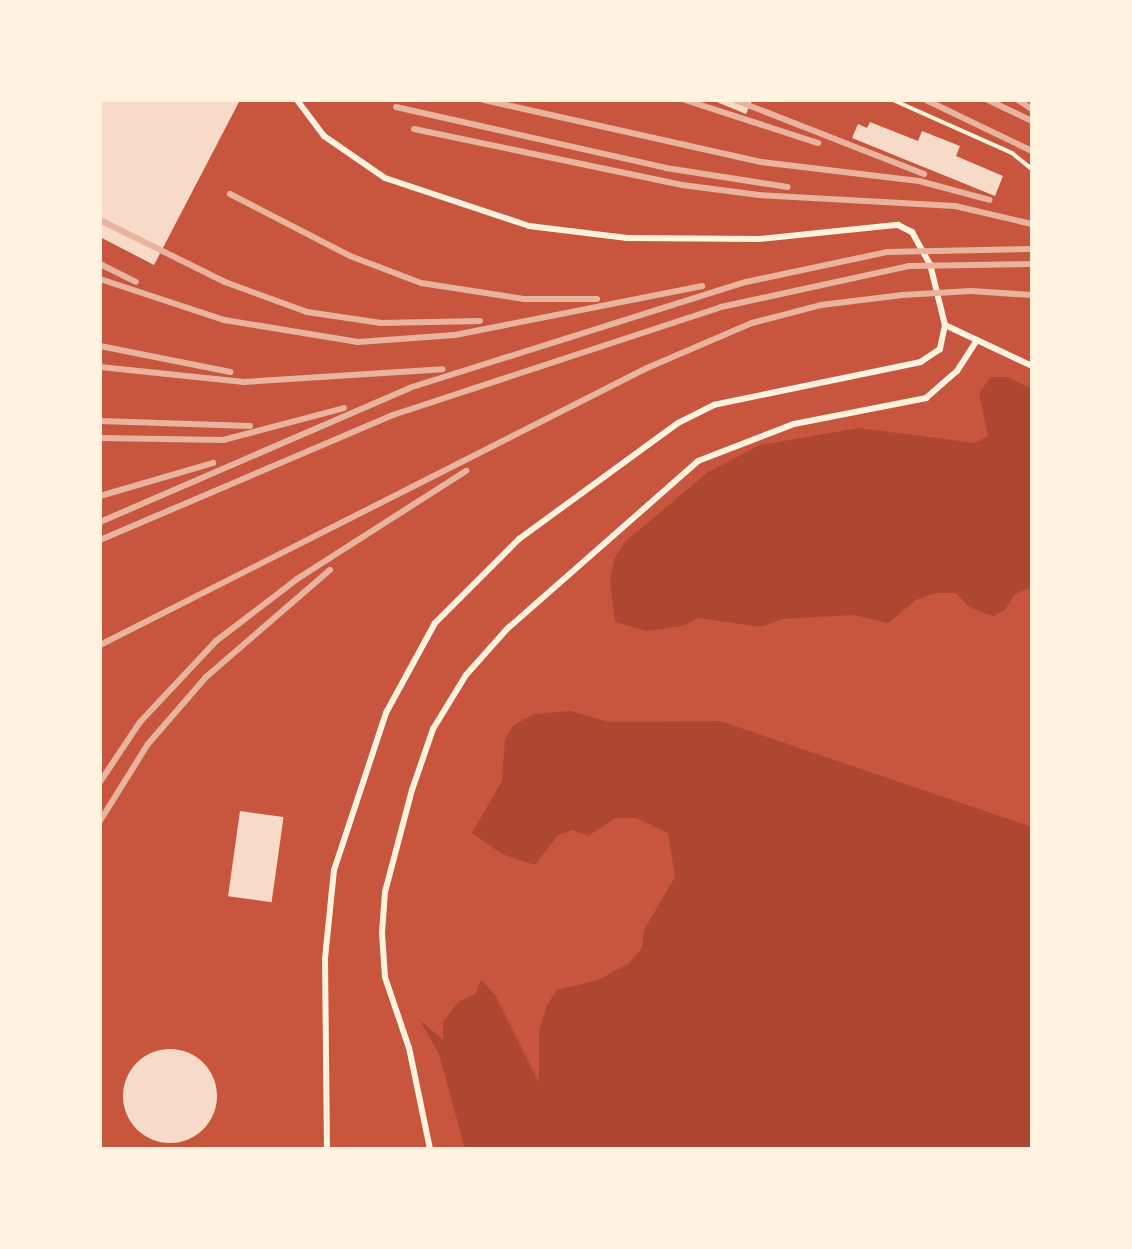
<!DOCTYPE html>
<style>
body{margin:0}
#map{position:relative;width:1132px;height:1249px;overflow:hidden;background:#c8553d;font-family:Manrope,sans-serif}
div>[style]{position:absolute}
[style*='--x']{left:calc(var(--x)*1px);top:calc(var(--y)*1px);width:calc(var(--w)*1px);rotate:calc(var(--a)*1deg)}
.green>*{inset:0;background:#ae4732}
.building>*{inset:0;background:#f7dbc8;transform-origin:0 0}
.round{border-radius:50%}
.path>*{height:4px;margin:-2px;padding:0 2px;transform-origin:2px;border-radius:2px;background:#fff3e0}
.service>*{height:6px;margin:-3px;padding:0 3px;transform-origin:3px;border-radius:3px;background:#fff3e0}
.rail>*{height:6px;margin:-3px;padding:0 3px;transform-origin:3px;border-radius:3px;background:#e9b49f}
span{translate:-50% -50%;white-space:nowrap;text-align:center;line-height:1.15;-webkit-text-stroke:6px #fff3e0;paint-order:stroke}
.frame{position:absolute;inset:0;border:102px solid #fff3e0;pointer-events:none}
</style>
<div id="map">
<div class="green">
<div style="clip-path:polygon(990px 377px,1007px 377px,1032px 389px,1032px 587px,1015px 594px,1005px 610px,993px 616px,969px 607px,956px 593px,936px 593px,916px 600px,888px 623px,853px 615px,782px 619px,761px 627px,698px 618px,683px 626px,646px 631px,615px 622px,610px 582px,614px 559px,626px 541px,708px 472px,760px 445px,859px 428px,975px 443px,988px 436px,979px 394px)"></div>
<div style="clip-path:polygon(571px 711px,609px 722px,720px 721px,1032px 827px,1032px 1149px,465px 1149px,439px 1054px,419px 1019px,443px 1040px,443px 1022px,458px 1002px,475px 994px,481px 980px,495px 995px,539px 1083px,539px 1031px,547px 1005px,557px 990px,598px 980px,628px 964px,642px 948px,644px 930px,675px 877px,668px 833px,636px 818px,616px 818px,588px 836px,573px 830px,557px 836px,535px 865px,502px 854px,472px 833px,502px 781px,505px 739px,514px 725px,534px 714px)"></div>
</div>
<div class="building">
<div style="clip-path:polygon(100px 100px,240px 100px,154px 265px,100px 237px)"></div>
<div style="clip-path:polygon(712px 100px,752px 100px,746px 114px)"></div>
<div style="clip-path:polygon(870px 122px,918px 141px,922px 131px,960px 146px,956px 156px,1003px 176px,995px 196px,852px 138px,858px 124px,867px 128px)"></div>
<div style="left:240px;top:811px;width:44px;height:86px;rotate:8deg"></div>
<div class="round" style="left:123px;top:1049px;width:94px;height:94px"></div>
</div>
<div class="path">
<div style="--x:893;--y:100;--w:130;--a:24"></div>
<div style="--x:1012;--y:153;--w:26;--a:39"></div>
</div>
<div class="service">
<div style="--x:297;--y:100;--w:45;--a:53.1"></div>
<div style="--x:324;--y:136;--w:74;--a:34.5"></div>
<div style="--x:385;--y:178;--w:152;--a:18.4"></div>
<div style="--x:529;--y:226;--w:99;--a:7"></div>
<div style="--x:627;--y:238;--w:132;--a:0.4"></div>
<div style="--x:759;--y:239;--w:140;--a:-5.8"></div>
<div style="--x:898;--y:225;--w:16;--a:27"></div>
<div style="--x:912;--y:232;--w:37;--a:61"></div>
<div style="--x:930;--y:264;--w:63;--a:76.2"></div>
<div style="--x:945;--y:325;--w:25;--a:102"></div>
<div style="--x:940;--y:349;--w:23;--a:146"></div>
<div style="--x:921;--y:362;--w:211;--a:168.3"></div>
<div style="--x:714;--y:405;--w:40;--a:153.4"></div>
<div style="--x:678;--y:423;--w:197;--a:143.9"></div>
<div style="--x:519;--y:539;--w:119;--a:135"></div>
<div style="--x:435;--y:623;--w:102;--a:118.6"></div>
<div style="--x:386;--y:713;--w:165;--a:108.3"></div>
<div style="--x:334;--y:870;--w:89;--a:95.8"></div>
<div style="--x:325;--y:959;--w:190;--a:89.4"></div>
<div style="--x:945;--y:325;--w:96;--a:25.2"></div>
<div style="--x:430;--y:1149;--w:103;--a:-101.7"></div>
<div style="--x:409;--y:1048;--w:75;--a:-108.7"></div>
<div style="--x:385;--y:977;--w:44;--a:-93.9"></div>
<div style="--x:382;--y:933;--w:41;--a:-85.8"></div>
<div style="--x:385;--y:892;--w:106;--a:-75.2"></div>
<div style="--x:412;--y:790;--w:65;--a:-71"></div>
<div style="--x:433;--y:729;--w:63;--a:-58.6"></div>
<div style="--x:466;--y:675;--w:62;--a:-48.3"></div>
<div style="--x:507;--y:629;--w:254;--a:-41.3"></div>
<div style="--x:698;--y:461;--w:103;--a:-21.1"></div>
<div style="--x:794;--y:424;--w:135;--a:-11.1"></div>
<div style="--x:926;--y:398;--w:41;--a:-41.1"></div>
<div style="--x:957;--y:371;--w:37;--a:-57"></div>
</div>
<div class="rail">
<div style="--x:484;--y:100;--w:284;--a:12.6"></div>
<div style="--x:761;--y:162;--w:159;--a:6.9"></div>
<div style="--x:919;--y:181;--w:73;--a:15"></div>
<div style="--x:685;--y:100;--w:140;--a:17.9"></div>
<div style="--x:735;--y:100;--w:203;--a:21.4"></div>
<div style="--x:926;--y:100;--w:118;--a:25.7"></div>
<div style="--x:988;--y:100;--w:49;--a:25.5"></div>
<div style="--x:1018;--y:100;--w:17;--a:33"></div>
<div style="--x:396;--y:107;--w:277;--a:12.7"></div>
<div style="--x:666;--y:168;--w:123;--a:8.9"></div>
<div style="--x:414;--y:129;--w:274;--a:11.8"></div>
<div style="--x:682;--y:185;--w:78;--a:7.4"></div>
<div style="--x:759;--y:195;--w:196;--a:3.2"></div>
<div style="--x:955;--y:206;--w:79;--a:13.2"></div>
<div style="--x:230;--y:194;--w:135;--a:27.3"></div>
<div style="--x:350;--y:256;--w:76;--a:20.8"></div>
<div style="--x:421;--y:283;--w:104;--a:8.8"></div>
<div style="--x:524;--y:299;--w:73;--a:0"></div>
<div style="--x:100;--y:220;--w:140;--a:26.4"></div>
<div style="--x:225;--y:282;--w:87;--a:20.1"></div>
<div style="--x:307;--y:312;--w:75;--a:8.5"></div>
<div style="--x:381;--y:323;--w:99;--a:-1.2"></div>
<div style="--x:100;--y:264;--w:40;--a:26.6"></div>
<div style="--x:100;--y:279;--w:131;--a:18.3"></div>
<div style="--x:224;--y:320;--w:136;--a:9.3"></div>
<div style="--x:358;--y:342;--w:97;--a:-4.1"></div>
<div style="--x:455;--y:335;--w:252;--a:-11.2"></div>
<div style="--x:100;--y:346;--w:133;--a:11.3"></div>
<div style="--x:100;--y:367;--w:145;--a:5.9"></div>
<div style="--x:244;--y:382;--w:199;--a:-3.7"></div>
<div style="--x:100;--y:421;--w:150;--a:1.9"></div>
<div style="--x:100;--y:438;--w:123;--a:0.9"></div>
<div style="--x:223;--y:440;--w:125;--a:-14.8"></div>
<div style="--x:100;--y:496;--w:118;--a:-16.3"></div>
<div style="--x:100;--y:522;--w:337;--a:-23.4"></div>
<div style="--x:409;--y:388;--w:353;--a:-17.5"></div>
<div style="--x:746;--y:282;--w:144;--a:-12"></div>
<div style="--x:887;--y:252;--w:145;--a:-1.2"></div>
<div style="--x:100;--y:540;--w:319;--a:-23.1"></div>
<div style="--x:393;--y:415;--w:345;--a:-18.2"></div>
<div style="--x:721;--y:307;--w:192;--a:-12.3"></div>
<div style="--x:909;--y:266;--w:123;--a:-0.9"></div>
<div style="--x:100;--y:645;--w:613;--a:-26.86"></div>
<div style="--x:647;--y:368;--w:114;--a:-23.2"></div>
<div style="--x:752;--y:323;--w:71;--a:-14.6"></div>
<div style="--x:821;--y:305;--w:82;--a:-7"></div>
<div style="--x:902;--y:295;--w:69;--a:-3.3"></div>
<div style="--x:971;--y:291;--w:61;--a:3.8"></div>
<div style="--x:100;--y:782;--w:72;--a:-56.3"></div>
<div style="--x:140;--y:722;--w:111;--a:-46.8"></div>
<div style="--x:216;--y:641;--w:102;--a:-37.4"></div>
<div style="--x:297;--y:579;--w:201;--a:-32.6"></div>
<div style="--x:100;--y:821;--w:91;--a:-58.1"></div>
<div style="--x:148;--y:744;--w:89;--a:-49.1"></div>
<div style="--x:206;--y:677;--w:164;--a:-40.8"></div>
</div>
<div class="frame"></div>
</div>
